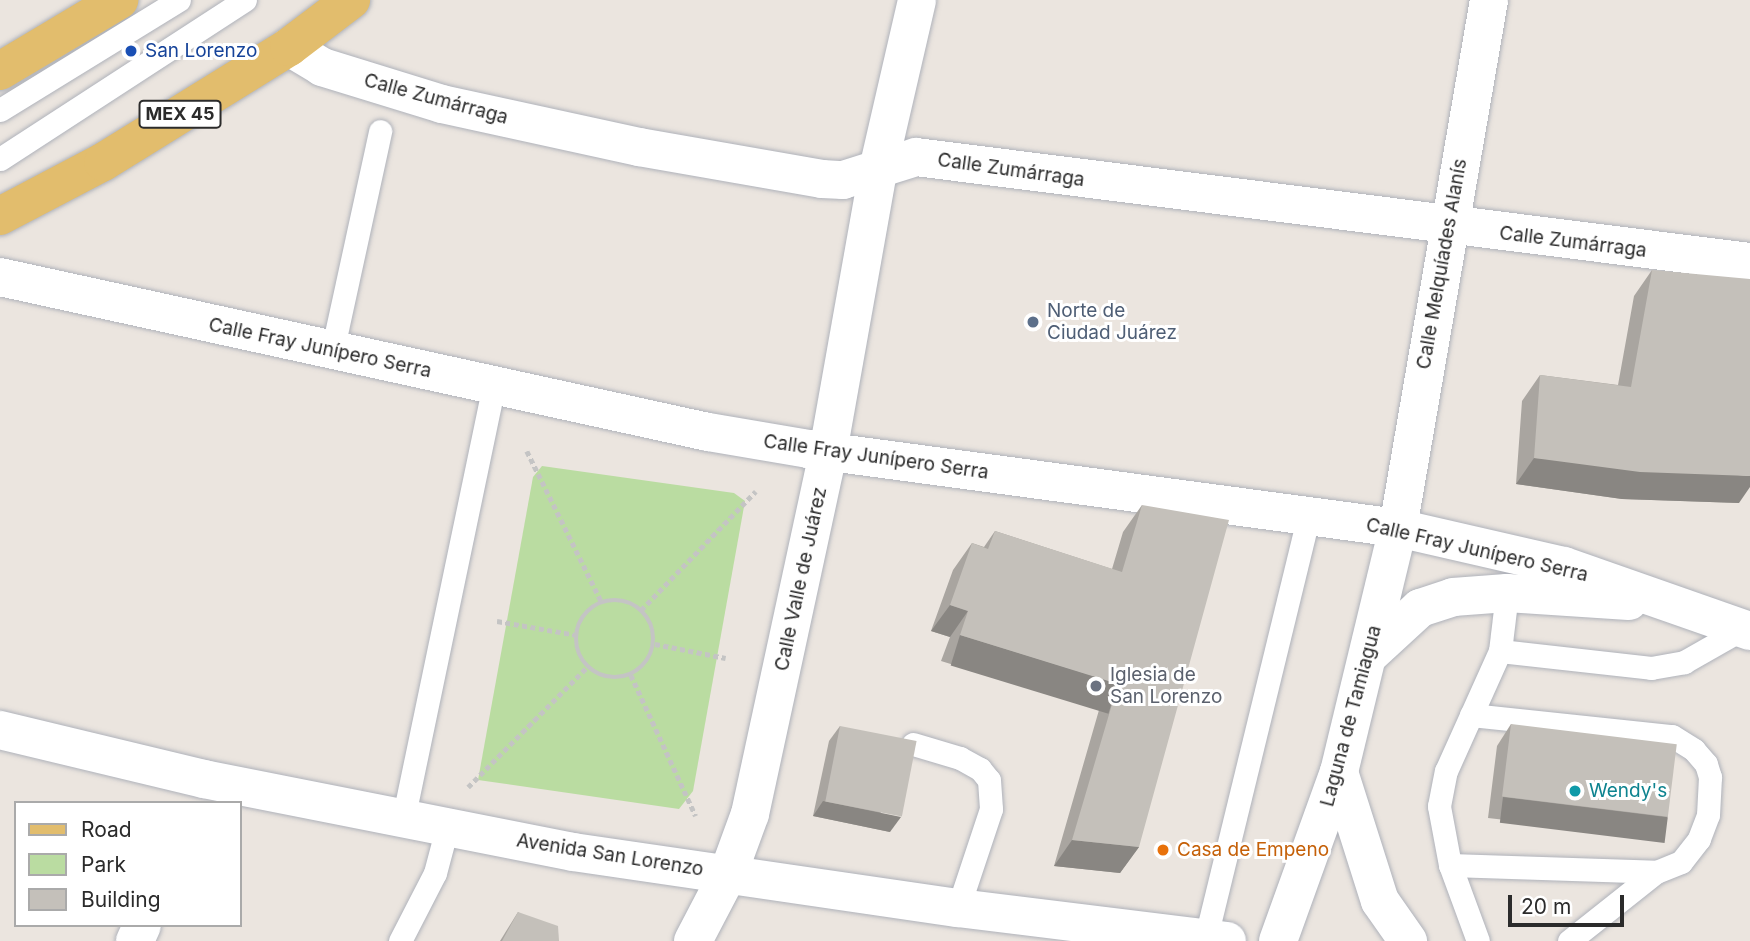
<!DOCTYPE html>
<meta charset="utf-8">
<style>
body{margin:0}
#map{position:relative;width:1750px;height:941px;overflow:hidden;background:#ebe5df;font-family:Inter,sans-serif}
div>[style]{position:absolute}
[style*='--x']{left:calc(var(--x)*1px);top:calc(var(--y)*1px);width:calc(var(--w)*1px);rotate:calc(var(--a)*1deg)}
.green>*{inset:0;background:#badca1}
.path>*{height:4.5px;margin-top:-2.25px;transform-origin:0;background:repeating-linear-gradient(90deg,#c4c4c4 0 5px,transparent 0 8.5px)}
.path>.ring{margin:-2.25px;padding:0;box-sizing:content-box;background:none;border:4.5px solid #c4c4c4;border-radius:50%}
.roads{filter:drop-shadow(0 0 2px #afb2ba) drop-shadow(0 0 2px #afb2ba)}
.lane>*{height:23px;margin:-11.5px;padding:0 11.5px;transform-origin:11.5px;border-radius:11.5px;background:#fff}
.street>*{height:38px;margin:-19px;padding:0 19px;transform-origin:19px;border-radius:19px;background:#fff}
.secondary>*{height:38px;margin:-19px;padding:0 19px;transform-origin:19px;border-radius:19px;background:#fff}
.primary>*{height:38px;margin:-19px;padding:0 19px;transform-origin:19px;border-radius:19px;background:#e2bd6d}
.wall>*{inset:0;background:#a9a5a0}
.shaded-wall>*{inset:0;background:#898682;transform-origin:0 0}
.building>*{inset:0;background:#c4c0ba;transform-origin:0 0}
.dots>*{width:19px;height:19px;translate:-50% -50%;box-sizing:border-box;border:4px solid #fff;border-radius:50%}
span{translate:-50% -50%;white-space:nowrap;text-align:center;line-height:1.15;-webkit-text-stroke:6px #fff;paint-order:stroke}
.shield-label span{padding:2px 5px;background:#fff;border:2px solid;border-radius:5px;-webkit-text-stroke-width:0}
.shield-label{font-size:18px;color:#2b2b2b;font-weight:700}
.transit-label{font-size:19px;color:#164399}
.left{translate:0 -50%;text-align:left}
.street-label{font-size:19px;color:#2b2b2b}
.service-label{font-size:19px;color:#4e5e75}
.worship-label{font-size:19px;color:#5b616d}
.culture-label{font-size:19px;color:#0d838f}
.food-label{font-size:19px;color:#c56008}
.legend{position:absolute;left:14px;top:801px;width:228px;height:126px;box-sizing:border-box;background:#fff;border:2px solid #aaa;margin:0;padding:9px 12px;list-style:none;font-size:21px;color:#2b2b2b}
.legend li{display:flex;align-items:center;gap:14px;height:35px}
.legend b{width:35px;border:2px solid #aaa}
.scale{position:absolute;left:1508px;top:895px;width:116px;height:32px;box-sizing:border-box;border:4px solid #2b2b2b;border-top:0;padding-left:9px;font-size:21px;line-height:24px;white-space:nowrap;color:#2b2b2b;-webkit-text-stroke:5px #fff;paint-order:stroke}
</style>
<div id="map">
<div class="green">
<div style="clip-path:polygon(542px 466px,734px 493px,745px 501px,693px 791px,679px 809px,478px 780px,533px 477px)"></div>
</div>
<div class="path">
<div style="--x:527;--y:451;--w:169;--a:63.7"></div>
<div class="ring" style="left:576px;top:600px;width:73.5px;height:73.5px"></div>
<div style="--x:641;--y:610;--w:165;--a:-46"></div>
<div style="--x:497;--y:621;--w:80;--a:10"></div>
<div style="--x:655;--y:644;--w:72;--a:11.2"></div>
<div style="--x:631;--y:675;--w:155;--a:65.3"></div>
<div style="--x:468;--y:787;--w:169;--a:-45.2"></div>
</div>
<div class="roads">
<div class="lane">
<div style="--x:0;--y:110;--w:210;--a:-31.6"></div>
<div style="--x:0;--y:159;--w:292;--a:-33"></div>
<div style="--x:332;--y:352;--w:226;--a:-77.7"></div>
<div style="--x:1500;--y:651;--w:58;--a:-83.1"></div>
<div style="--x:1471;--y:715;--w:202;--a:6"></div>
<div style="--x:1672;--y:736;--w:26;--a:32"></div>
<div style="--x:1694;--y:750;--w:18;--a:49"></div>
<div style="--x:1706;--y:764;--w:14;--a:73"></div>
<div style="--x:1710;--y:777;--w:38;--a:93"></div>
<div style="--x:1708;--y:815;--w:26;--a:111"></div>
<div style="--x:1699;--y:839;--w:29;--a:128"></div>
<div style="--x:1681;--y:862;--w:27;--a:158"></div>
<div style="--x:1656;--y:872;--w:111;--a:141.6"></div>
<div style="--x:913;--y:744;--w:49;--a:16.6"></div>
<div style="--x:960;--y:758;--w:23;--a:29"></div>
<div style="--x:980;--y:769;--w:14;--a:51"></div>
<div style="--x:989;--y:780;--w:29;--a:86"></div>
<div style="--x:991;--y:809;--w:104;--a:108.4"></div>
<div style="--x:403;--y:820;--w:443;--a:-78.2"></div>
<div style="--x:1450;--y:865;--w:206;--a:1.9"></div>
<div style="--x:400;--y:941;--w:76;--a:-62.8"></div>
<div style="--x:435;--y:873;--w:47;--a:-75.1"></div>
<div style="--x:1205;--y:941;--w:436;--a:-76.3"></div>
<div style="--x:1478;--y:941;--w:81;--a:-110.2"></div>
<div style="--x:1450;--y:865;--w:60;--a:-100.6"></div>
<div style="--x:1439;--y:806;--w:36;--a:-79"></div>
<div style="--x:1446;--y:771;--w:132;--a:-65.8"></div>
<div style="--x:1500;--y:651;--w:152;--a:6.4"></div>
<div style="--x:1651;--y:668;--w:34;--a:-10"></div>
<div style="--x:1684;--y:662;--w:69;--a:-29.5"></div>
</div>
<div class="street">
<div style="--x:289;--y:47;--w:39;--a:31"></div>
<div style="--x:322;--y:67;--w:126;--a:17.1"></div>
<div style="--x:442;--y:104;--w:202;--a:12.3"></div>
<div style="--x:639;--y:147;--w:186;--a:9.9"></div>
<div style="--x:822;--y:179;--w:21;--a:3"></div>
<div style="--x:843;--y:180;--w:77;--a:-17.5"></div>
<div style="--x:916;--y:157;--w:841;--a:7.18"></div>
<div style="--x:1398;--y:528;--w:536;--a:-80.22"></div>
<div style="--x:135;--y:941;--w:17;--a:-66"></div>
<div style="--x:693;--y:941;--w:76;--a:-62.4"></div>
<div style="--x:728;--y:874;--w:64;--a:-69.9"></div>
<div style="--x:750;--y:814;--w:370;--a:-77.8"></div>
<div style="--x:828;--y:452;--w:291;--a:-79.9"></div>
<div style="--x:879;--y:165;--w:169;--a:-77"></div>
</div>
<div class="secondary">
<div style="--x:0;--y:277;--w:725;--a:12.35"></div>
<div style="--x:708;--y:432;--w:101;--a:9.6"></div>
<div style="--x:808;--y:449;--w:595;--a:7.63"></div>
<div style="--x:1398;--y:528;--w:170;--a:12.9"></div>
<div style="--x:1564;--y:566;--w:197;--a:19.3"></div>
<div style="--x:1370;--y:654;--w:68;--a:-42.6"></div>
<div style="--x:1420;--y:608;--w:35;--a:-18"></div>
<div style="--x:1453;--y:597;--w:54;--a:-4.2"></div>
<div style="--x:1507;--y:593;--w:122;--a:3.8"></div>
<div style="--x:0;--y:730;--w:210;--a:13.5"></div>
<div style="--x:204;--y:779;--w:376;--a:11.2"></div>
<div style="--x:573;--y:852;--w:389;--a:8.3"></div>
<div style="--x:958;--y:908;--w:271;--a:7"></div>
<div style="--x:1339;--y:772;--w:135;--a:72.4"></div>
<div style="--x:1380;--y:901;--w:49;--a:55"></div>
<div style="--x:1278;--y:941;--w:180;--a:-70.2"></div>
<div style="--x:1339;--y:772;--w:251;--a:-76.4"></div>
</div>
<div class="primary">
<div style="--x:0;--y:71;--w:139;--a:-30.8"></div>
<div style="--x:0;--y:216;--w:116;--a:-27.7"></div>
<div style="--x:103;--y:162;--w:219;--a:-31.7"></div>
<div style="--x:289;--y:47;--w:78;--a:-37.2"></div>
</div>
</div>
<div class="wall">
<div style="clip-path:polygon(1652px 270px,1739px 503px,1622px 499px,1516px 484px,1522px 401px,1540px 375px,1618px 385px,1634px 296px)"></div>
<div style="clip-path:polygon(1142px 505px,1139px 847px,1120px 873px,1054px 866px,1099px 710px,941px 661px,950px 637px,931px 631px,953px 570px,972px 543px,984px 547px,995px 531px,1112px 569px,1123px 532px)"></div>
<div style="clip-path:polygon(1511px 724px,1668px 816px,1654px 837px,1488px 818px,1497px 746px)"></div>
<div style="clip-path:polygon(840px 726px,890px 832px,813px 816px,829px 741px)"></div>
<div style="clip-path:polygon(518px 912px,559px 941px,500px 941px)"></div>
</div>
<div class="shaded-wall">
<div style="clip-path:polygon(1534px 458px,1750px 476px,1750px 487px,1739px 503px,1622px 499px,1516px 484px)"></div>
<div style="clip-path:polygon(950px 605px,968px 611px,950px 637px,931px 631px)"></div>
<div style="left:960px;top:635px;width:165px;height:32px;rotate:17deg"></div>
<div style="left:1503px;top:797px;width:166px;height:26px;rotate:7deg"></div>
<div style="clip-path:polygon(823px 801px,901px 817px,890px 832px,813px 816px)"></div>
<div style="clip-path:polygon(1072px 840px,1139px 847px,1120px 873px,1054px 866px)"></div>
</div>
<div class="building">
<div style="clip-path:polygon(1652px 270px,1750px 279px,1750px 476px,1640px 472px,1534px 458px,1540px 375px,1631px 387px)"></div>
<div style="clip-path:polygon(1142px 505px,1229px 520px,1139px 847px,1072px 840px,1118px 684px,960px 635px,968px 611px,950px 605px,972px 543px,988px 549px,995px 531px,1122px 572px)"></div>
<div style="left:1511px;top:724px;width:167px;height:73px;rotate:7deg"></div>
<div style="left:840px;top:726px;width:78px;height:77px;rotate:11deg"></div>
<div style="clip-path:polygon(518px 912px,558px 926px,559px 941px,502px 941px)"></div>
</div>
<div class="dots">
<div style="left:131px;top:51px;background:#1a4fb4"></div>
<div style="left:1033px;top:322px;background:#5c6f8a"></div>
<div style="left:1096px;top:686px;background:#6b7280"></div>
<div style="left:1575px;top:791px;background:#0f9aa8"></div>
<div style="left:1163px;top:850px;background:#e8710a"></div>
</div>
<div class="shield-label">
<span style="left:180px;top:114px">MEX 45</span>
</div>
<div class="transit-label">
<span class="left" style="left:145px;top:51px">San Lorenzo</span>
</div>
<div class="street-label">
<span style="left:436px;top:99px;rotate:15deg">Calle Zumárraga</span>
<span style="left:1011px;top:170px;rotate:8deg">Calle Zumárraga</span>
<span style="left:1573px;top:242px;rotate:7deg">Calle Zumárraga</span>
<span style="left:1442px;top:264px;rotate:-80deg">Calle Melquíades Alanís</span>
<span style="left:320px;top:348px;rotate:12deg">Calle Fray Junípero Serra</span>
<span style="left:876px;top:457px;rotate:8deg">Calle Fray Junípero Serra</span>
<span style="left:1477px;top:550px;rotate:13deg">Calle Fray Junípero Serra</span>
<span style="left:801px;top:579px;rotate:-78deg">Calle Valle de Juárez</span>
<span style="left:1351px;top:716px;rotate:-75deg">Laguna de Tamiagua</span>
<span style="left:610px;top:855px;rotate:9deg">Avenida San Lorenzo</span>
</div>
<div class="service-label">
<span class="left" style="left:1047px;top:322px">Norte de<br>Ciudad Juárez</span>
</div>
<div class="worship-label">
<span class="left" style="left:1110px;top:686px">Iglesia de<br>San Lorenzo</span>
</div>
<div class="culture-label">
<span class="left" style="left:1589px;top:791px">Wendy's</span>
</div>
<div class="food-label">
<span class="left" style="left:1177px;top:850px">Casa de Empeno</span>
</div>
<ul class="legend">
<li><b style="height:9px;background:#e2bd6d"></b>Road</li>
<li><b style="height:19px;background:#badca1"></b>Park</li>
<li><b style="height:19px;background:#c4c0ba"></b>Building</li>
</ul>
<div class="scale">20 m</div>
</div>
